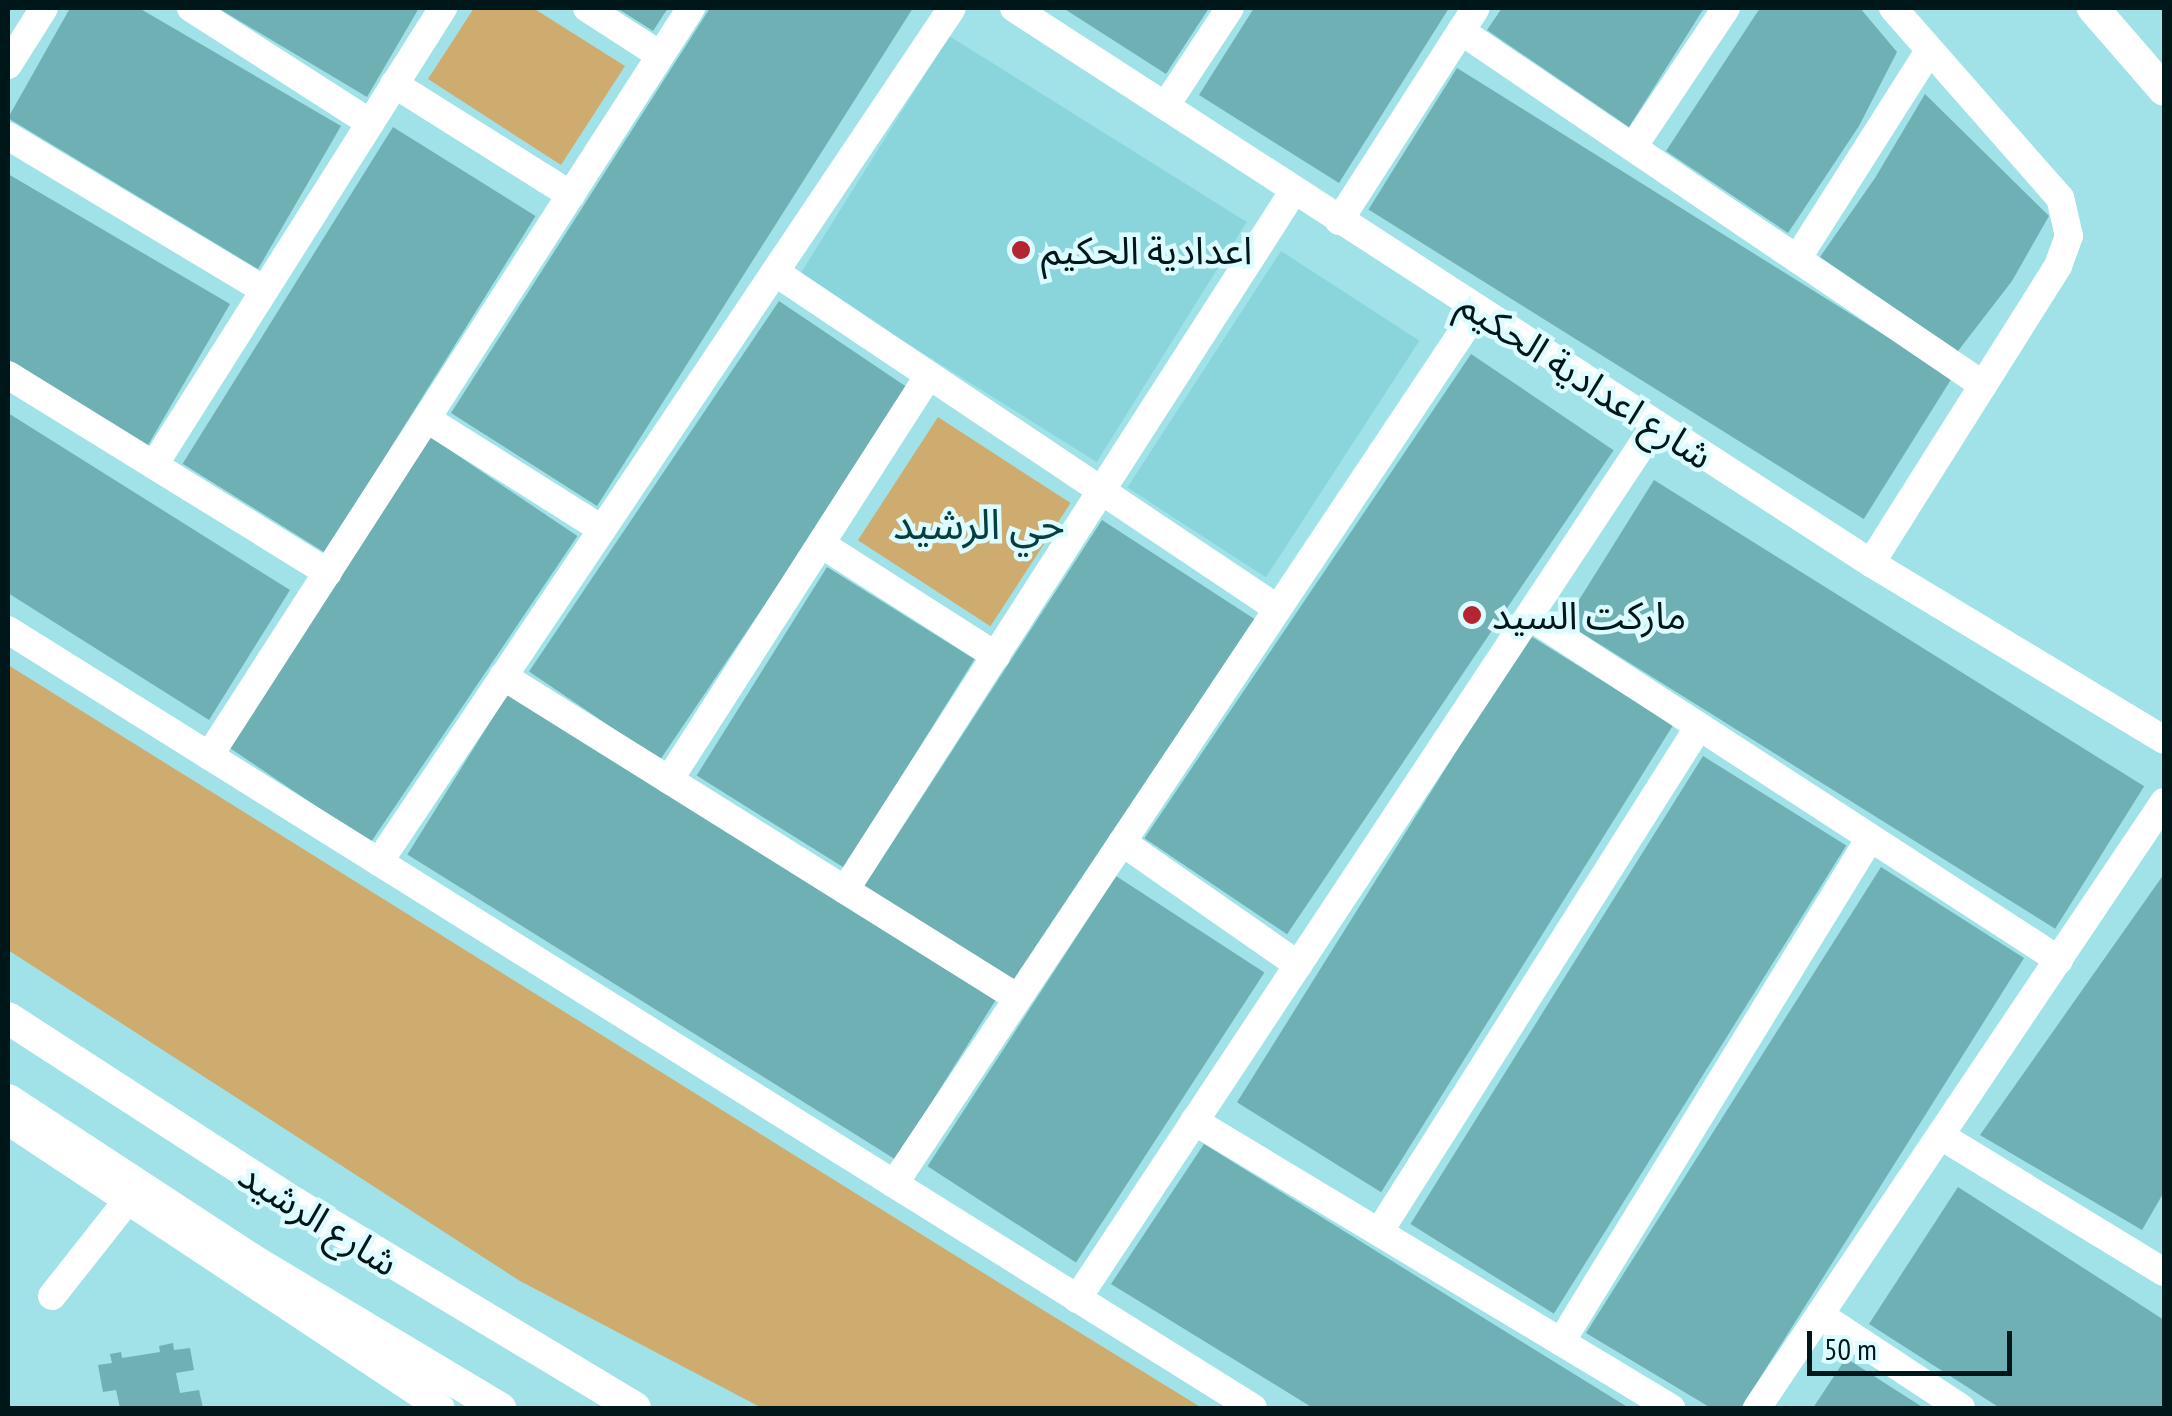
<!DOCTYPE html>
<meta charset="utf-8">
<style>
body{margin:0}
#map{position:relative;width:2172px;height:1416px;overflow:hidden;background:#a0e2e7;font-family:"PT Sans Narrow","Noto Sans Arabic",sans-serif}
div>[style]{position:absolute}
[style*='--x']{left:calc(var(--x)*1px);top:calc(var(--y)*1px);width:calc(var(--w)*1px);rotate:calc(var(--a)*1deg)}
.built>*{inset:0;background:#89d5db;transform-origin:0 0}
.green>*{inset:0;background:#ceac6f;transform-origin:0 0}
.building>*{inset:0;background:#6fb0b5;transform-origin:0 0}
.minor>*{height:28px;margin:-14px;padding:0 14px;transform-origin:14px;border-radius:14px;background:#fff}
.tertiary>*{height:32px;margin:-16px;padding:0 16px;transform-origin:16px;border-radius:16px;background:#fff}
.dots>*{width:28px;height:28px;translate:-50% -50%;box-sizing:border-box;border:5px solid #dcfcff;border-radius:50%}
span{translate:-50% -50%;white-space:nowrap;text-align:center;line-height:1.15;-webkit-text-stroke:9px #dcfcff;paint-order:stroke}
.poi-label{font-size:38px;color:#001719}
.left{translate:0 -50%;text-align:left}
.street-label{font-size:38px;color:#001719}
.quarter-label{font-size:42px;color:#073e42}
.frame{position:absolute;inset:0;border:10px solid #001719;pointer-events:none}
.scale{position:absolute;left:1807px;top:1331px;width:205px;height:45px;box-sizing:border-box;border:5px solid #001719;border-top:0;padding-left:12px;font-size:30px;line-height:35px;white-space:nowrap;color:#001719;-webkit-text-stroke:8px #dcfcff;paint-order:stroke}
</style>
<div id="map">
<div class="built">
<div style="left:949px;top:36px;width:351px;height:283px;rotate:32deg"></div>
<div style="left:1281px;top:251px;width:165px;height:282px;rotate:33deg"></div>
</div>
<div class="green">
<div style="clip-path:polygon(474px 8px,533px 8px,625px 66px,561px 165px,428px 79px)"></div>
<div style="left:938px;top:417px;width:158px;height:147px;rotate:33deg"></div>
<div style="clip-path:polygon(8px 665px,1022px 1297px,1202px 1408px,762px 1408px,520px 1281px,8px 950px)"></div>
</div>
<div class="building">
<div style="clip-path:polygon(70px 8px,139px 8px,341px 126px,258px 269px,8px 118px)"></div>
<div style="clip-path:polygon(218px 8px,419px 8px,367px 97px)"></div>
<div style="clip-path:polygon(617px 8px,668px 8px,653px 31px)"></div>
<div style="clip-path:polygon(710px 8px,913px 8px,597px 506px,451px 413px)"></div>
<div style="clip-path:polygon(1063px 8px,1209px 8px,1166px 74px)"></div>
<div style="clip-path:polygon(1254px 8px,1449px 8px,1339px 183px,1199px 95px)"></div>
<div style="clip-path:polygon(1502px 8px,1704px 8px,1629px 127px,1487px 30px)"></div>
<div style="clip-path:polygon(1760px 8px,1860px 8px,1897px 52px,1859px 126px,1788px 233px,1666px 151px)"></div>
<div style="left:1457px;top:68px;width:584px;height:167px;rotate:32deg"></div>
<div style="clip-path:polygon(1925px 94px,2049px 216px,2012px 281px,1958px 351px,1820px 257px,1875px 178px)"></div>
<div style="left:393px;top:127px;width:168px;height:397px;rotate:32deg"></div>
<div style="clip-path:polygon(8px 174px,230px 304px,147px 447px,8px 364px)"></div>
<div style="left:779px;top:301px;width:158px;height:447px;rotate:34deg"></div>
<div style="left:1471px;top:354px;width:172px;height:584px;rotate:34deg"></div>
<div style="clip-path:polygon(8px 413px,290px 590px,209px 720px,8px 593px)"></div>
<div style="left:429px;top:436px;width:179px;height:370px;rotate:34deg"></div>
<div style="left:1654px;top:480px;width:578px;height:168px;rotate:32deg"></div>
<div style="left:1102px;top:520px;width:184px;height:438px;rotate:33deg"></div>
<div style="left:827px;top:567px;width:174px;height:246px;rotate:32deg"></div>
<div style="left:1529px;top:635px;width:170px;height:551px;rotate:32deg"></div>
<div style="left:507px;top:695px;width:576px;height:188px;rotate:32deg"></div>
<div style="left:1703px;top:756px;width:169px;height:552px;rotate:32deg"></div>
<div style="clip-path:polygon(1881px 867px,2024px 958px,1741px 1408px,1711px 1408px,1586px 1333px)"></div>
<div style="clip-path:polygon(2164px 874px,2164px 1192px,2142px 1230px,1980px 1135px)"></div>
<div style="left:1116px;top:876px;width:177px;height:346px;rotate:33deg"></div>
<div style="clip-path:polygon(1204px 1144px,1511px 1335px,1629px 1408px,1313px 1408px,1111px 1284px)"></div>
<div style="clip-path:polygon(1958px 1187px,2164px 1320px,2164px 1408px,2000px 1408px,1869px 1324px)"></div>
<div style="clip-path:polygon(173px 1343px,174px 1350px,190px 1348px,194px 1370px,176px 1373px,180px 1393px,199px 1390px,203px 1408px,120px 1408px,116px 1390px,103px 1392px,98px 1365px,112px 1363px,110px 1354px,121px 1352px,122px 1358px,160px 1352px,159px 1346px)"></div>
<div style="clip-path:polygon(1846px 1358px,1894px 1389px,1924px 1408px,1813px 1408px)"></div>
</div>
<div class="minor">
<div style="--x:191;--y:8;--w:213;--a:32.7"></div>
<div style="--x:587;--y:8;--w:87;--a:32.8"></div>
<div style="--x:1014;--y:8;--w:1021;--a:32.93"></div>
<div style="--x:1871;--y:563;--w:342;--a:31.1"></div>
<div style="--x:1461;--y:31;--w:631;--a:34.14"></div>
<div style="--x:8;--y:65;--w:67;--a:-57.7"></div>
<div style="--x:394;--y:84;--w:209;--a:32.1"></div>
<div style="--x:1166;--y:105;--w:116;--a:-56.6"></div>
<div style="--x:8;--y:136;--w:299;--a:31"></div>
<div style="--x:1633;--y:147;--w:167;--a:-56.2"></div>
<div style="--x:1339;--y:221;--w:253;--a:-57.3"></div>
<div style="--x:1797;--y:259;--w:246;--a:-57.6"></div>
<div style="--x:775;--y:272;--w:605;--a:33.82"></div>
<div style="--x:8;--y:375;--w:376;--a:31.7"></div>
<div style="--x:427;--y:419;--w:207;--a:32.2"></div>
<div style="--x:154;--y:465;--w:541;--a:-57.69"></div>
<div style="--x:821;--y:544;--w:208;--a:32.6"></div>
<div style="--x:1871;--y:563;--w:351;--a:-57.8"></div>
<div style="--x:2058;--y:266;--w:32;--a:-70"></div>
<div style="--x:2069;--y:236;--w:39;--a:-103"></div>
<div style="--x:2060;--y:198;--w:253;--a:-131.3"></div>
<div style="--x:1529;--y:616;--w:632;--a:32.99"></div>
<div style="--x:8;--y:630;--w:1468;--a:32"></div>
<div style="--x:503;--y:676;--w:607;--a:32.02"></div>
<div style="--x:209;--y:756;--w:890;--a:-57.2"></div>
<div style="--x:669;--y:780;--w:481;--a:-57.3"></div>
<div style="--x:1122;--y:842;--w:215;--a:34.9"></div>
<div style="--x:379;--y:862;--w:1028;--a:-56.14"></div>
<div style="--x:845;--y:890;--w:829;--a:-57.31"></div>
<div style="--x:8;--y:1121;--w:519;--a:33.54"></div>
<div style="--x:1194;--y:1121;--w:557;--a:31.03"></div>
<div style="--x:1941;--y:1136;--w:261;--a:31.4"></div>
<div style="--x:894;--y:1184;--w:1051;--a:-56.29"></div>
<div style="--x:1379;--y:1232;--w:596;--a:-57.67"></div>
<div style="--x:52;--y:1296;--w:121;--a:-51.7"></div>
<div style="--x:1077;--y:1299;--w:1049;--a:-56.51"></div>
<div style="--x:1820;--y:1315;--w:169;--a:33.4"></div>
<div style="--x:1561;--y:1342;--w:591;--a:-58.49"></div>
<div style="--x:1757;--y:1408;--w:730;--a:-56.11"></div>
</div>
<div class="tertiary">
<div style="--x:2093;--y:8;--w:108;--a:49.1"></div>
<div style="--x:8;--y:1018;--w:331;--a:32.9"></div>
<div style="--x:286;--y:1198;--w:407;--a:31"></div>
<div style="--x:8;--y:1100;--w:294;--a:33.2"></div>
<div style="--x:254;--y:1261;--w:287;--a:30.9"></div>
</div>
<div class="dots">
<div style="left:1021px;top:250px;background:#b62432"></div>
<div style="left:1472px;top:615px;background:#b62432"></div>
</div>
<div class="poi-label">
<span class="left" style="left:1041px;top:250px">اعدادية الحكيم</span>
<span class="left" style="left:1492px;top:615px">ماركت السيد</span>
</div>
<div class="street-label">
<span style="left:1586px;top:379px;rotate:33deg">شارع اعدادية الحكيم</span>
<span style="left:319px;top:1218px;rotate:32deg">شارع الرشيد</span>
</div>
<div class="quarter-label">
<span style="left:979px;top:524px">حي الرشيد</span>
</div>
<div class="frame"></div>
<div class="scale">50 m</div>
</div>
